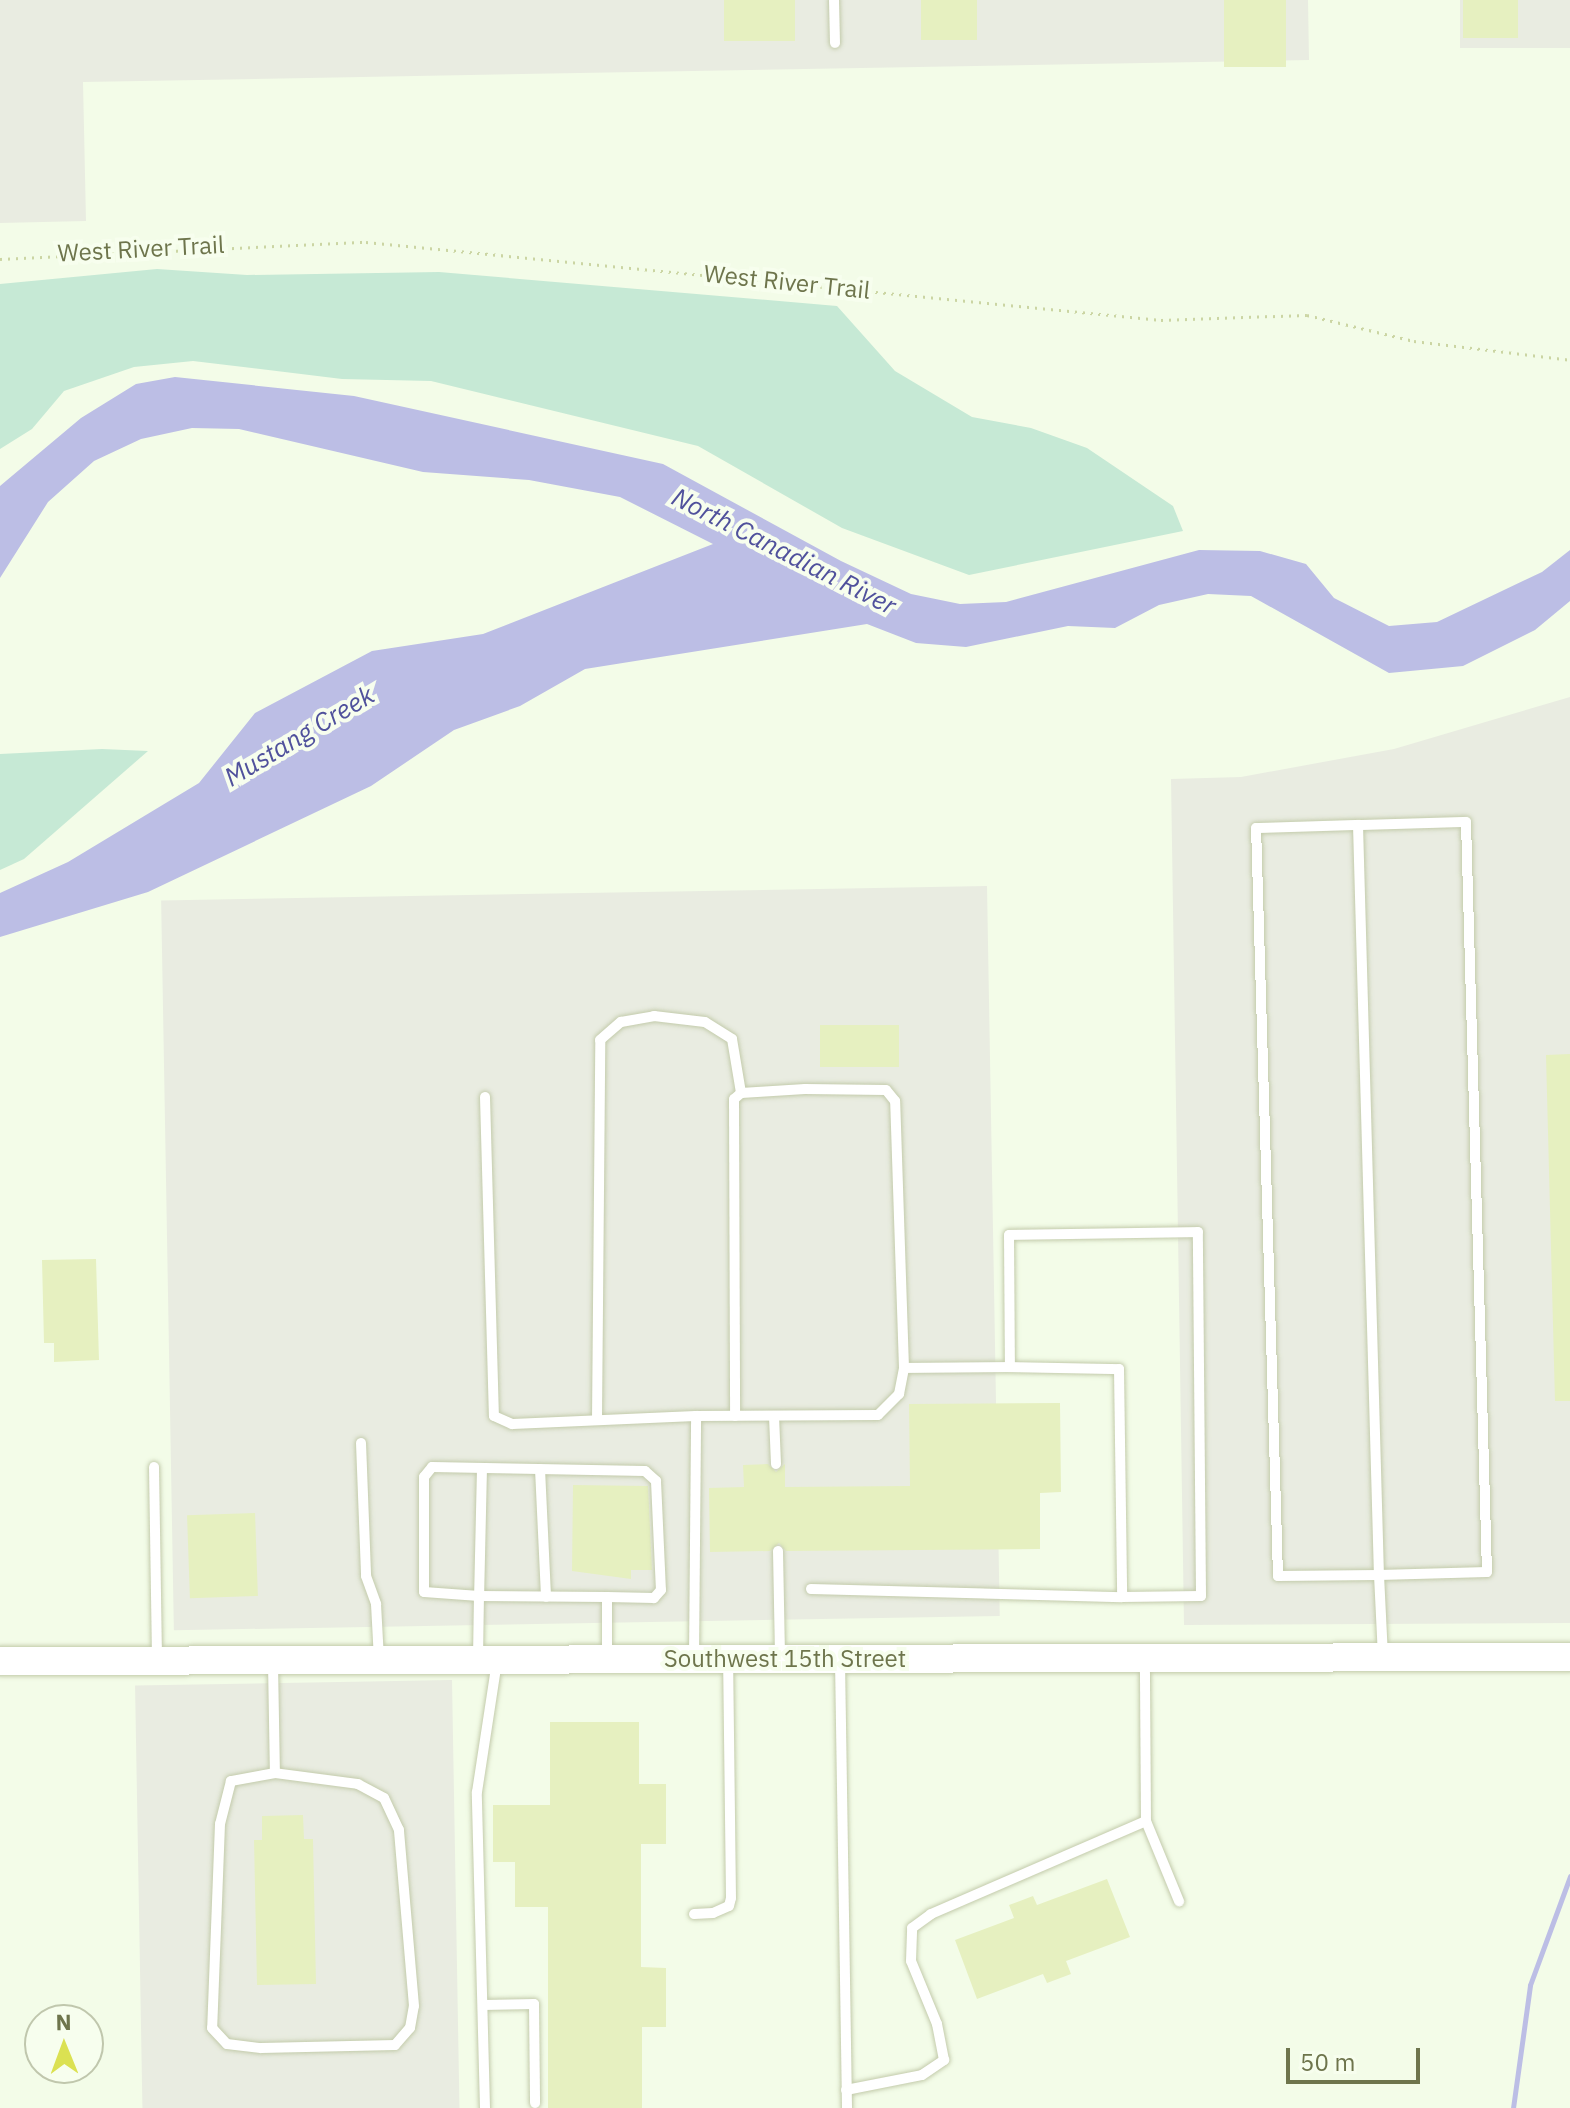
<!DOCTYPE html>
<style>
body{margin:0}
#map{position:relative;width:1570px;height:2108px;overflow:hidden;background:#f3fce8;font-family:"IBM Plex Sans",sans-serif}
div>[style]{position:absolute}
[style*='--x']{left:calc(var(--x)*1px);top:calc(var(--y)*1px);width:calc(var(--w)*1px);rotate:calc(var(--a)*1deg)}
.industrial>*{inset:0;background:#e9ece1;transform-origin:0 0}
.green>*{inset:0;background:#c6e9d5}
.water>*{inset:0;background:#bcbee5}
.stream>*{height:5px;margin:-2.5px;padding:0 2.5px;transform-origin:2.5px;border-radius:2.5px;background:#bcbee5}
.building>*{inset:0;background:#e6f0c0;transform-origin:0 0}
.path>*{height:3px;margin-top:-1.5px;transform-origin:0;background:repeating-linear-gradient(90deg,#cbd5a3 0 2px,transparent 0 8px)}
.roads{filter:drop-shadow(0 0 2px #c3cbab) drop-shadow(0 0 2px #c3cbab)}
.service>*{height:10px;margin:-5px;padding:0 5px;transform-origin:5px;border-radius:5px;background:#fff}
.secondary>*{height:28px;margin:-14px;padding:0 14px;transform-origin:14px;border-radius:14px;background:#fff}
span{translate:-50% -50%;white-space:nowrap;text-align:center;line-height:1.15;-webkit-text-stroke:8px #f7feee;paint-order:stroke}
.street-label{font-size:24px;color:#6e754c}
.water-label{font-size:26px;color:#50519c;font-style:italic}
.north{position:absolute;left:24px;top:2004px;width:80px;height:80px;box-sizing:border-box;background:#f7feee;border:2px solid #c0c7ad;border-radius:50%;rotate:359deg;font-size:22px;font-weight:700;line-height:32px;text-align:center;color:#6e754c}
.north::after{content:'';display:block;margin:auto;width:28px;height:36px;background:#dbe152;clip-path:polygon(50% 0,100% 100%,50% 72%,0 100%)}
.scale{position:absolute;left:1286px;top:2048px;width:134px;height:36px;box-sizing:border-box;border:4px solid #6e754c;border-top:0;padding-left:10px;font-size:24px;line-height:28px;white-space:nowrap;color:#6e754c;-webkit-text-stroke:6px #f7feee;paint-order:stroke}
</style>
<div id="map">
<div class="industrial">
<div style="clip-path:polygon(0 0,1308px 0,1309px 60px,83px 82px,86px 221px,0 223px)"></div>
<div style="left:1460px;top:0;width:110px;height:48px"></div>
<div style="clip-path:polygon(1570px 697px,1570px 1623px,1184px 1625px,1171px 779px,1241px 777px,1394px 749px)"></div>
<div style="left:987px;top:886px;width:730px;height:826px;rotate:89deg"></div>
<div style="left:452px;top:1680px;width:428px;height:317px;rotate:89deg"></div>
</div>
<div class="green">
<div style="clip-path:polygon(157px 269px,247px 275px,439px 272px,837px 306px,895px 371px,972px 417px,1031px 428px,1087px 448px,1173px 506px,1183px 531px,969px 575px,842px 528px,698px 446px,431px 381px,342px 379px,193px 361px,134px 367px,64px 391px,32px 429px,0 449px,0 284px)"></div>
<div style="clip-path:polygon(102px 749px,148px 751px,24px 859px,0 870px,0 754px)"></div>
</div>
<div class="water">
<div style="clip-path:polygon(175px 377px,354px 396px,663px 464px,841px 561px,911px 594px,960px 604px,1006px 602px,1199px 550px,1260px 551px,1306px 564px,1334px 598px,1389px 626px,1437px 622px,1542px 572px,1570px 550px,1570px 601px,1535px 630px,1463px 666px,1389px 673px,1251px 596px,1208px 594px,1159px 605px,1115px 628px,1068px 626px,966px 647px,916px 643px,867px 624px,585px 669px,520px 706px,454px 730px,371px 786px,148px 892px,0 937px,0 893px,68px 862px,199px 783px,255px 713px,372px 651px,483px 634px,713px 544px,620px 497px,529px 480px,423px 472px,239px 429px,192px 428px,141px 439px,94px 461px,48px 502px,0 578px,0 486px,81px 418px,136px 384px)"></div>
</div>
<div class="stream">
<div style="--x:1513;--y:2108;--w:124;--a:-82.1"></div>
<div style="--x:1530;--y:1985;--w:116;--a:-69.8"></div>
</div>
<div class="building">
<div style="left:724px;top:0;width:71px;height:41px"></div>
<div style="left:921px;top:0;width:56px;height:40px"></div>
<div style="left:1224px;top:0;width:62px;height:67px"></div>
<div style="left:1463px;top:0;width:55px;height:38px"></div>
<div style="left:820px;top:1025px;width:79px;height:42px"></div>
<div style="clip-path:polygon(1570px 1054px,1570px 1401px,1555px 1401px,1546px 1055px)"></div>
<div style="clip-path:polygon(96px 1259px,99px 1360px,54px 1362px,54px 1343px,44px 1343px,42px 1260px)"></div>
<div style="clip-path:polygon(1060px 1403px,1061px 1492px,1040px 1493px,1040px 1549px,786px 1551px,779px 1543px,770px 1551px,710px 1552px,709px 1488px,744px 1487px,743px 1465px,768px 1464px,776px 1472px,785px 1464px,785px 1487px,910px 1486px,909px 1404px)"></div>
<div style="clip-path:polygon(573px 1485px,648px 1486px,652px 1570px,631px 1570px,631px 1579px,572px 1571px)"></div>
<div style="left:255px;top:1513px;width:83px;height:68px;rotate:88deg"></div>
<div style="clip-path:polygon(550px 1722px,639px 1722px,639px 1784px,666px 1784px,666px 1844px,641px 1844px,641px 1967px,666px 1968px,666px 2027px,642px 2027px,642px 2108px,548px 2108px,548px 1907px,515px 1907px,515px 1862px,493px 1862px,493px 1805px,550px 1805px)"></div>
<div style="clip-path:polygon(303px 1815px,304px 1839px,313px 1839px,316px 1984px,257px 1985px,254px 1840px,262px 1840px,262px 1816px)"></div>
<div style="clip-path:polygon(1107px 1879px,1130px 1937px,1066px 1961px,1071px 1974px,1047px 1983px,1043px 1974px,977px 1999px,955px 1940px,1014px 1918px,1009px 1905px,1033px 1896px,1037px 1905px)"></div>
</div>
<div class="path">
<div style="--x:0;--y:259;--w:366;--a:-2.7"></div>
<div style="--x:366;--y:242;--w:799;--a:5.6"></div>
<div style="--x:1161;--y:320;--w:146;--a:-2"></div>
<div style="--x:1307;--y:315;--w:110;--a:13.7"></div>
<div style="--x:1414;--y:341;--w:157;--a:6.9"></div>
</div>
<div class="roads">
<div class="service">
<div style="--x:834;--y:0;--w:43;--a:88.7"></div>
<div style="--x:1358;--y:825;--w:108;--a:-1.6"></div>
<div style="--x:1466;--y:822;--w:750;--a:88.4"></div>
<div style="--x:1487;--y:1572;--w:108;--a:178.4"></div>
<div style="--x:1379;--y:1575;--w:101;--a:179.4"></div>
<div style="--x:1278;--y:1576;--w:748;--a:-91.68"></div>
<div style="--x:1256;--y:828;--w:102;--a:-1.7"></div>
<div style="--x:1358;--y:825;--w:750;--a:88.4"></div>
<div style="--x:1379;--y:1575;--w:81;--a:87.2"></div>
<div style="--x:485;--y:1097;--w:319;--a:88.4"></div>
<div style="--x:494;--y:1416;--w:20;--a:24"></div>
<div style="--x:512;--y:1424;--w:184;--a:-2.5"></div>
<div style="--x:904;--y:1368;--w:106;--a:-0.5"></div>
<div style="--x:774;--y:1416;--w:48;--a:87.6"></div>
<div style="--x:597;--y:1420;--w:380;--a:-89.5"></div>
<div style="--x:600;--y:1040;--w:28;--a:-41"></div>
<div style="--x:621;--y:1022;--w:34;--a:-10"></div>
<div style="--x:654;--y:1016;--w:51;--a:6.7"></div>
<div style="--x:705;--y:1022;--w:32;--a:32"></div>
<div style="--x:732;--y:1039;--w:55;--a:80.5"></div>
<div style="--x:361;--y:1443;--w:133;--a:87.8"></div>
<div style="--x:366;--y:1576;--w:30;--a:70"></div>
<div style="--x:376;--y:1604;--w:55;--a:86.9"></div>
<div style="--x:154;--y:1467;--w:192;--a:89.1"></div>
<div style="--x:482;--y:1468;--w:128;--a:91.3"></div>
<div style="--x:479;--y:1596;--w:55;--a:-175.8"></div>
<div style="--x:424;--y:1592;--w:115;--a:-90"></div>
<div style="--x:424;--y:1477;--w:13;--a:-51"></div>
<div style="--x:432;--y:1467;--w:213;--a:1.1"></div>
<div style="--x:645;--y:1471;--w:15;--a:42"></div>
<div style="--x:656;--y:1481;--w:109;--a:87.4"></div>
<div style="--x:661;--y:1590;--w:11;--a:131"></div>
<div style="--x:654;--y:1598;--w:47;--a:-178.8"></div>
<div style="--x:540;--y:1469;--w:128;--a:87.3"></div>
<div style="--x:778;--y:1551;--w:107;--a:88.9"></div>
<div style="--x:811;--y:1589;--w:311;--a:1.5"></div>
<div style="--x:1122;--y:1597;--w:79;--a:-0.7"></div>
<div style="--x:1201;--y:1596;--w:364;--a:-90.5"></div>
<div style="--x:1198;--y:1232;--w:189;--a:179.1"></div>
<div style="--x:1009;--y:1235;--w:132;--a:89.6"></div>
<div style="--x:1010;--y:1367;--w:109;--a:1.1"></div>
<div style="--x:1119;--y:1369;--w:228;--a:89.2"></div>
<div style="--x:478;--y:1658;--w:62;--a:-89.1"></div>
<div style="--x:479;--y:1596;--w:128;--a:0.4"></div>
<div style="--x:607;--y:1597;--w:62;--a:90"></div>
<div style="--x:694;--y:1658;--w:242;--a:-89.5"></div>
<div style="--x:696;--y:1416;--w:182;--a:-0.3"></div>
<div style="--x:878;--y:1415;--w:30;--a:-45"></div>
<div style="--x:899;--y:1394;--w:26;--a:-79"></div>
<div style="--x:904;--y:1368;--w:267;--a:-91.9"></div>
<div style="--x:895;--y:1101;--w:14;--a:-129"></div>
<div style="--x:886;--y:1090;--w:81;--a:-179.3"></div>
<div style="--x:805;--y:1089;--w:64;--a:176.4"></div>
<div style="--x:741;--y:1093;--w:9;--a:139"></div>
<div style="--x:734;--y:1099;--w:317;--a:89.8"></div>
<div style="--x:840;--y:1661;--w:447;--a:89.1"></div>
<div style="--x:273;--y:1663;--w:110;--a:89"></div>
<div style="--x:275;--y:1773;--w:45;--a:169.7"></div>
<div style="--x:231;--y:1781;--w:44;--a:104.3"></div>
<div style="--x:220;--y:1824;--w:204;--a:92.2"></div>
<div style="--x:212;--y:2028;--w:22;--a:47"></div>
<div style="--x:227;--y:2044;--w:34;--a:7"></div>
<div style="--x:261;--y:2048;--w:134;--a:-1.3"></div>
<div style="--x:395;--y:2045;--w:23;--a:-49"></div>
<div style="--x:410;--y:2028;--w:22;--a:-80"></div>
<div style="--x:414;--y:2006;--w:177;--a:-94.9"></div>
<div style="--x:399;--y:1830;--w:35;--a:-115"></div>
<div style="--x:384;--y:1798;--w:30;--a:-152"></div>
<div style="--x:358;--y:1784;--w:84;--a:-172.5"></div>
<div style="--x:1146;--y:1821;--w:87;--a:67.6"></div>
<div style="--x:694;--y:1914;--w:19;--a:-3"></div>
<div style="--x:713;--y:1913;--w:17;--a:-24"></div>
<div style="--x:729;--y:1906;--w:8;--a:-76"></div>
<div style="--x:731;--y:1898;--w:236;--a:-90.7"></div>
<div style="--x:483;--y:2005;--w:51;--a:-1.1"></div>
<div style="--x:534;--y:2004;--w:99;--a:89.4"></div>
<div style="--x:846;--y:2090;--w:77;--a:-11.2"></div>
<div style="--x:922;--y:2075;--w:27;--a:-34"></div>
<div style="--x:944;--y:2060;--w:37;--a:-101"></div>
<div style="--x:937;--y:2024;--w:68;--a:-112.4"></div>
<div style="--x:911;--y:1961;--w:33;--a:-88"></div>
<div style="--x:912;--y:1928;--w:24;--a:-36"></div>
<div style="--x:931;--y:1914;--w:234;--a:-23.4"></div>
<div style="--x:1146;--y:1821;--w:160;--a:-90.4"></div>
<div style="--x:485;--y:2108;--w:316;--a:-91.5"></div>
<div style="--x:477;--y:1792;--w:132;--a:-81.3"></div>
</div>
<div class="secondary">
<div style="--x:0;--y:1661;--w:1570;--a:-0.15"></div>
</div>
</div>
<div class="street-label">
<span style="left:141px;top:249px;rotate:-3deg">West River Trail</span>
<span style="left:787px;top:282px;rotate:6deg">West River Trail</span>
<span style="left:785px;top:1659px">Southwest 15th Street</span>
</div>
<div class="water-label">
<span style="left:784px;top:551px;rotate:27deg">North Canadian River</span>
<span style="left:299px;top:736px;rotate:-31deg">Mustang Creek</span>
</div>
<div class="north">N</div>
<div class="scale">50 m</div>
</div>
